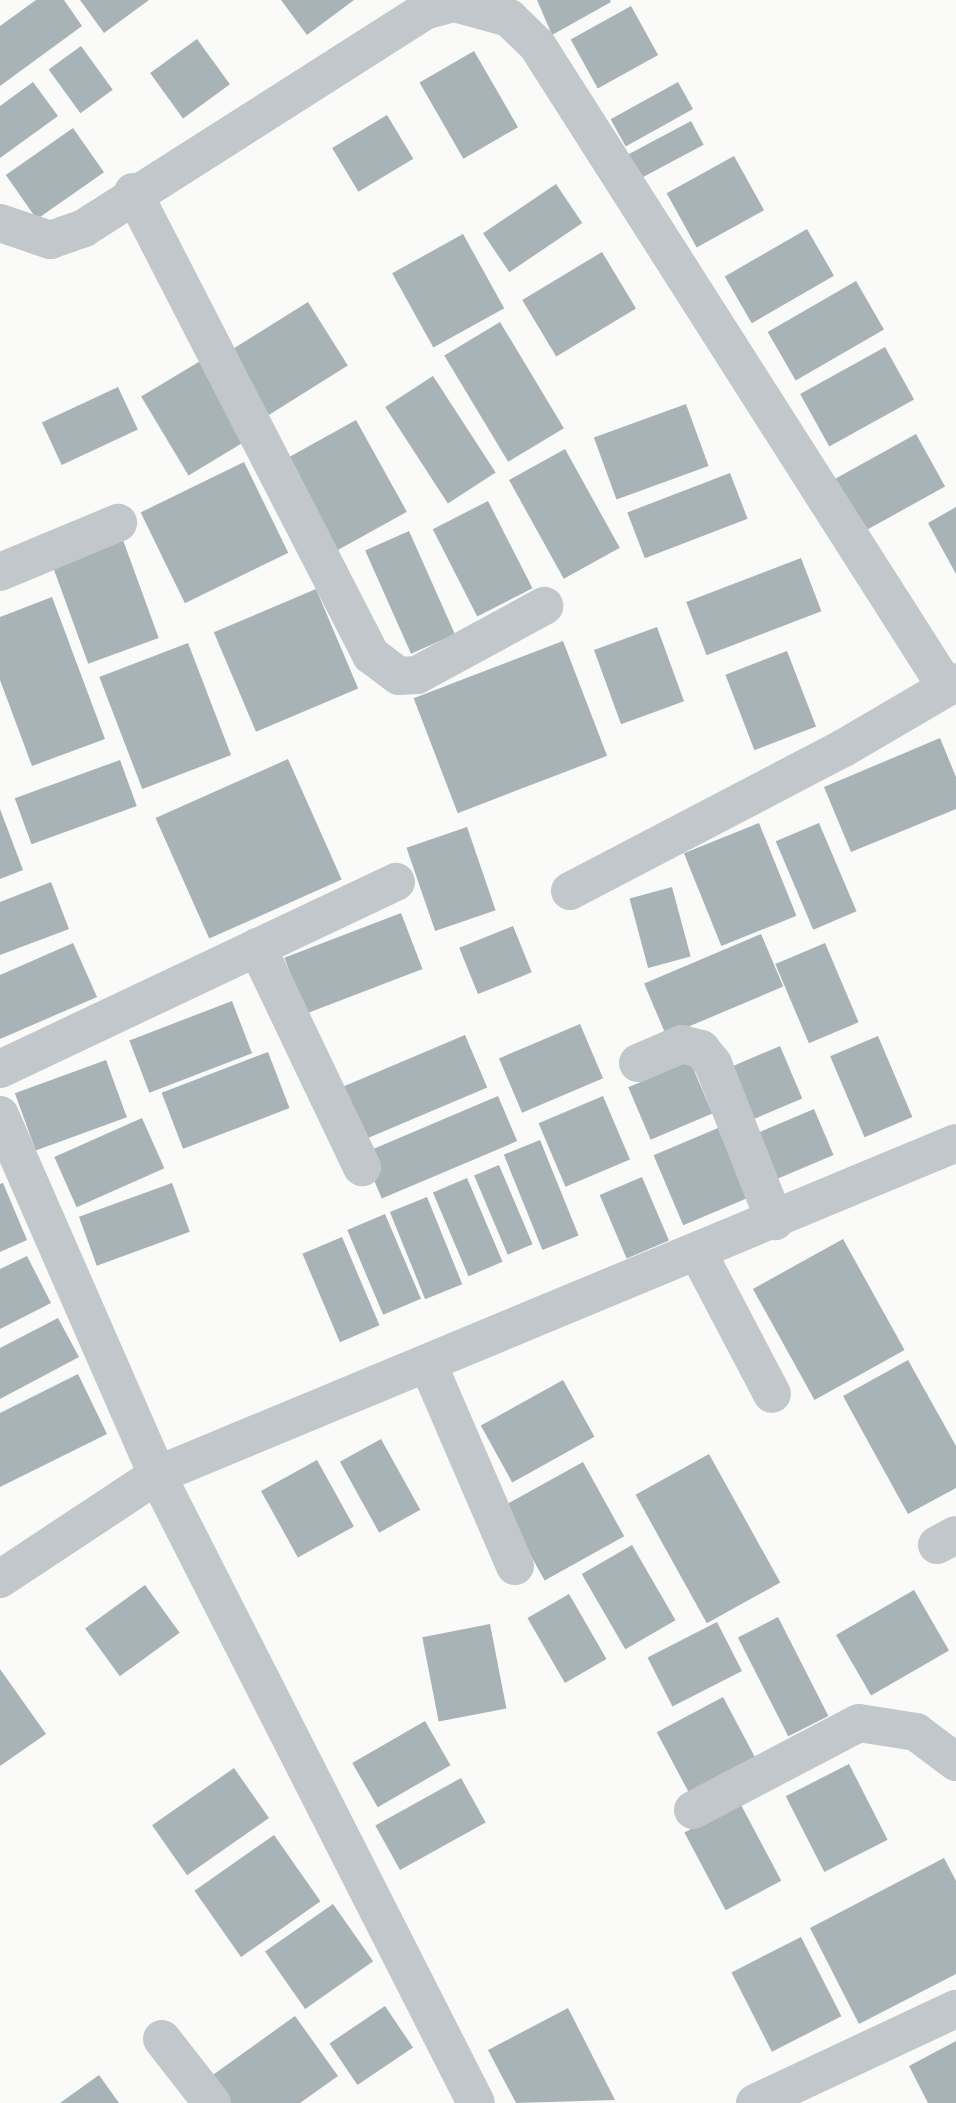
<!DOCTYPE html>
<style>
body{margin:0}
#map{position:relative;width:956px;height:2103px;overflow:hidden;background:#fafaf8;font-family:"Archivo Narrow",sans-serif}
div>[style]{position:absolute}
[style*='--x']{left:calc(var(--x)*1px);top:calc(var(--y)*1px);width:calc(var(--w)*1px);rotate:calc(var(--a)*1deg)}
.building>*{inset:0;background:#a8b3b7;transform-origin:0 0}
.minor>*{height:38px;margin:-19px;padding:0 19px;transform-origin:19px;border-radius:19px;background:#c1c7ca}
span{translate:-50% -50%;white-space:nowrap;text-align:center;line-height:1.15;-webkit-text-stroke:7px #fff;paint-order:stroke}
</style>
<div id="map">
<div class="building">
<div style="clip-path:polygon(36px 0,64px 0,82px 26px,0 86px,0 26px)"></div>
<div style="clip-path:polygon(80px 0,149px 0,104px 33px)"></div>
<div style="clip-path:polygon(281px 0,354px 0,307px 35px)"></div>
<div style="clip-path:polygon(537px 0,610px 0,611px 2px,552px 35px)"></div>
<div style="left:631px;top:6px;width:56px;height:69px;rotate:61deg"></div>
<div style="left:197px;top:39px;width:56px;height:58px;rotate:54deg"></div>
<div style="left:81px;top:46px;width:54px;height:40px;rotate:54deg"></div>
<div style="left:474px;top:51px;width:88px;height:63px;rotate:60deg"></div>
<div style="clip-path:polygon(33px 82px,58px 116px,0 158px,0 106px)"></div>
<div style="left:678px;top:82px;width:31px;height:77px;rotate:61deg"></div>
<div style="left:387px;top:115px;width:51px;height:64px;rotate:59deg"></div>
<div style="left:691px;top:121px;width:27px;height:84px;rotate:62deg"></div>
<div style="left:73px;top:128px;width:54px;height:82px;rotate:55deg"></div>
<div style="left:734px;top:156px;width:62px;height:77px;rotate:61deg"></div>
<div style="left:556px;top:184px;width:47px;height:88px;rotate:56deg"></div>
<div style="left:807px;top:229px;width:54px;height:95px;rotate:60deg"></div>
<div style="left:463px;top:234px;width:85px;height:81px;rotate:61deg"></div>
<div style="left:602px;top:252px;width:66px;height:93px;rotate:59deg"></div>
<div style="left:856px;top:281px;width:56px;height:102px;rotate:60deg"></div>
<div style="left:308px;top:302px;width:75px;height:93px;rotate:58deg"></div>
<div style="left:500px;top:322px;width:124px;height:65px;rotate:59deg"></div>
<div style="left:885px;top:347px;width:60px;height:97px;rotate:61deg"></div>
<div style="left:202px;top:360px;width:92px;height:71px;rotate:59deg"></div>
<div style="left:433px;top:376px;width:115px;height:57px;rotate:57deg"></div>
<div style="left:118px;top:387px;width:47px;height:84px;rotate:65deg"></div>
<div style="left:686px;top:404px;width:66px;height:98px;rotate:70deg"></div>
<div style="left:356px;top:420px;width:105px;height:83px;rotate:61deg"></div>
<div style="left:916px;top:434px;width:60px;height:100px;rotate:61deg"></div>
<div style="left:565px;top:449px;width:113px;height:64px;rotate:61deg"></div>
<div style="left:244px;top:462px;width:101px;height:115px;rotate:64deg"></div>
<div style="left:730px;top:473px;width:49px;height:110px;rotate:69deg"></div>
<div style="left:488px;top:501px;width:98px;height:62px;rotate:63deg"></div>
<div style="clip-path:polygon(956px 507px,956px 574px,928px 523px)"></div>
<div style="left:119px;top:529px;width:116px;height:75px;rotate:70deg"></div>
<div style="left:409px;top:531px;width:113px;height:48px;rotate:66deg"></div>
<div style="left:801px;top:558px;width:57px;height:123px;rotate:69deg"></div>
<div style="left:316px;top:589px;width:108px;height:111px;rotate:67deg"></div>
<div style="clip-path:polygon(52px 597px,105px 739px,32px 766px,0 680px,0 617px)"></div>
<div style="left:657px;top:627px;width:79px;height:67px;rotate:70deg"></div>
<div style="left:563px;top:641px;width:123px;height:160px;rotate:69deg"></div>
<div style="left:188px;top:643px;width:120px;height:95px;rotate:69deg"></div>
<div style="left:787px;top:651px;width:81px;height:66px;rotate:69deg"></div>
<div style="clip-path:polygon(940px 738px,956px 777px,956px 809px,851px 852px,824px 787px)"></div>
<div style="left:288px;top:759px;width:132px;height:145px;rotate:66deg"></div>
<div style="left:120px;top:760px;width:49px;height:112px;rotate:70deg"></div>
<div style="clip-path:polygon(0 809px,23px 870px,0 879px)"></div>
<div style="left:759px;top:823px;width:100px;height:81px;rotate:68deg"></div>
<div style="left:819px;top:823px;width:96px;height:47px;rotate:67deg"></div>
<div style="left:467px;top:827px;width:88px;height:64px;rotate:71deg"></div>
<div style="clip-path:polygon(51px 882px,69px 929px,0 955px,0 902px)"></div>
<div style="left:672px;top:887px;width:72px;height:44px;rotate:75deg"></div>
<div style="left:401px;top:913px;width:60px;height:125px;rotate:69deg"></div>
<div style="left:513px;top:926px;width:50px;height:58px;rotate:68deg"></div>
<div style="left:761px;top:934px;width:57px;height:127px;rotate:67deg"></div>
<div style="clip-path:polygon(73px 943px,97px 997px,0 1039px,0 975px)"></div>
<div style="left:825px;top:943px;width:86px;height:54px;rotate:67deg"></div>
<div style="left:232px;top:1001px;width:56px;height:110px;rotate:69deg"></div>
<div style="left:580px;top:1024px;width:59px;height:88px;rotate:67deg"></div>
<div style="left:465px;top:1035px;width:57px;height:134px;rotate:67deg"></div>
<div style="left:878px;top:1036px;width:88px;height:52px;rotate:67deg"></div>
<div style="left:780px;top:1046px;width:57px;height:58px;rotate:67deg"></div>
<div style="left:268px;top:1052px;width:60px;height:114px;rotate:69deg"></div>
<div style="left:106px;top:1060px;width:61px;height:97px;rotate:70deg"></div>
<div style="left:690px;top:1061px;width:57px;height:67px;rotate:67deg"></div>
<div style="left:498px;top:1096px;width:49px;height:147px;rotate:67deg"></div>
<div style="left:603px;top:1096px;width:69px;height:70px;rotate:67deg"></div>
<div style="left:814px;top:1109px;width:50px;height:61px;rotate:67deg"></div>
<div style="left:142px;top:1118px;width:55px;height:96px;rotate:66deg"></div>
<div style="left:718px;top:1128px;width:76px;height:70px;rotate:67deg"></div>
<div style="left:540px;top:1140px;width:103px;height:39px;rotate:68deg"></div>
<div style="left:499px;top:1165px;width:86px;height:27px;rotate:67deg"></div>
<div style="left:642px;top:1177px;width:69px;height:46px;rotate:67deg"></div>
<div style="left:467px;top:1178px;width:91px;height:37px;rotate:67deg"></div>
<div style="clip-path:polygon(3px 1183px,27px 1240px,0 1252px,0 1184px)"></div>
<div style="left:172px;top:1183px;width:52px;height:99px;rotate:70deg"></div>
<div style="left:427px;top:1197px;width:94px;height:40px;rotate:68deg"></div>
<div style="left:385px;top:1214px;width:92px;height:41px;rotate:67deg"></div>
<div style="left:342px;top:1237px;width:96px;height:43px;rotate:67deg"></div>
<div style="left:843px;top:1239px;width:127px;height:103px;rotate:61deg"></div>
<div style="clip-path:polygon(27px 1256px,51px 1303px,0 1329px,0 1269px)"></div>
<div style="clip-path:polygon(58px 1318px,79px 1357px,0 1399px,0 1348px)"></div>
<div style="clip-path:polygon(908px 1360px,956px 1446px,956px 1488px,908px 1514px,843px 1396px)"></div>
<div style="clip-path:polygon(78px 1374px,107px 1434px,0 1487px,0 1413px)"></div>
<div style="left:563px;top:1380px;width:65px;height:94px;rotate:61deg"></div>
<div style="left:381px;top:1439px;width:81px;height:47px;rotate:61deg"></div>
<div style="left:709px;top:1454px;width:147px;height:84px;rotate:61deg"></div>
<div style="left:317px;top:1460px;width:76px;height:64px;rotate:61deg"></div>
<div style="left:583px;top:1462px;width:85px;height:91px;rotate:61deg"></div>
<div style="left:632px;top:1545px;width:87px;height:58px;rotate:60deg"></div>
<div style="left:145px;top:1585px;width:59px;height:74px;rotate:54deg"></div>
<div style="left:914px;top:1590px;width:70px;height:90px;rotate:60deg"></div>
<div style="left:569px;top:1594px;width:75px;height:48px;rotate:60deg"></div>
<div style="left:778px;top:1617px;width:111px;height:45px;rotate:63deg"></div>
<div style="left:717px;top:1622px;width:55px;height:78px;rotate:63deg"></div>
<div style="left:490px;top:1624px;width:86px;height:69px;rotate:79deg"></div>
<div style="clip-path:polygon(0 1669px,46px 1734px,0 1766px)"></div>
<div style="left:723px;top:1697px;width:77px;height:75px;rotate:62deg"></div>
<div style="left:425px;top:1721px;width:51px;height:84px;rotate:60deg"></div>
<div style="left:849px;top:1764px;width:85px;height:71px;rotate:63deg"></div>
<div style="left:234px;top:1768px;width:61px;height:100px;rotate:55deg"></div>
<div style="left:461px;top:1778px;width:51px;height:98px;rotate:61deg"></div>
<div style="left:740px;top:1803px;width:88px;height:63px;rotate:62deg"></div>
<div style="left:274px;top:1835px;width:81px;height:97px;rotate:55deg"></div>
<div style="clip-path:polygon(944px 1858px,956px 1881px,956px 1974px,859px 2024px,810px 1928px)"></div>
<div style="left:333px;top:1904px;width:70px;height:83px;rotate:55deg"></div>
<div style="left:801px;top:1937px;width:89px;height:78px;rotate:63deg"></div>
<div style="left:385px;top:2006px;width:50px;height:67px;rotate:56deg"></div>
<div style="clip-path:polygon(568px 2008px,615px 2100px,516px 2103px,488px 2050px)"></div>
<div style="clip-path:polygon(295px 2016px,338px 2076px,300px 2103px,228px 2103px,210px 2077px)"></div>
<div style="clip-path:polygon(956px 2041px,956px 2103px,928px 2103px,909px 2066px)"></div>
<div style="clip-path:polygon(99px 2075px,119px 2103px,60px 2103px)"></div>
</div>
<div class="minor">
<div style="--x:133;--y:192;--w:521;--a:62.8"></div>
<div style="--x:371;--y:655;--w:35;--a:37"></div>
<div style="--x:399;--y:676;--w:18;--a:-3"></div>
<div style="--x:417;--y:675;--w:145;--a:-28.5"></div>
<div style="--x:0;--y:223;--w:53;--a:18.8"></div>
<div style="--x:50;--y:240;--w:36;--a:-19"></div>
<div style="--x:84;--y:228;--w:403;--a:-32.5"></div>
<div style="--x:424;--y:11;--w:31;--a:-15"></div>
<div style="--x:454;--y:3;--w:57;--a:15.3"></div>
<div style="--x:509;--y:18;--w:39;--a:44"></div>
<div style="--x:537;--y:45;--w:761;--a:57.5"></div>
<div style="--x:0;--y:572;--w:128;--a:-22.6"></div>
<div style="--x:570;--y:891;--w:307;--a:-27.6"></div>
<div style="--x:842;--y:749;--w:132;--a:-30.4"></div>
<div style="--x:257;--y:947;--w:244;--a:64.5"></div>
<div style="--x:638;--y:1063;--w:48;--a:-23.4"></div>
<div style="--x:682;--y:1044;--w:20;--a:15"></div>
<div style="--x:701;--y:1049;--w:19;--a:51"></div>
<div style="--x:713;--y:1064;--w:169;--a:68.5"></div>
<div style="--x:0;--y:1069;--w:438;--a:-25.3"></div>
<div style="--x:0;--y:1115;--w:393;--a:66.4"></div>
<div style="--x:157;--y:1475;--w:704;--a:63.07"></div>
<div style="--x:698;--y:1253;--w:159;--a:62.3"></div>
<div style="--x:428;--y:1364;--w:220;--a:66.7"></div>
<div style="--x:937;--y:1545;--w:21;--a:-28"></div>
<div style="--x:0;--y:1579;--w:188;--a:-33.5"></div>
<div style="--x:157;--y:1475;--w:865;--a:-22.56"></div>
<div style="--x:693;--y:1810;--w:187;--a:-27.7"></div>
<div style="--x:859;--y:1723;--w:58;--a:9"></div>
<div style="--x:916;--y:1732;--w:50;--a:36.9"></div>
<div style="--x:162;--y:2039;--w:81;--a:52"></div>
<div style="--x:755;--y:2103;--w:222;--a:-25.1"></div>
</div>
</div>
